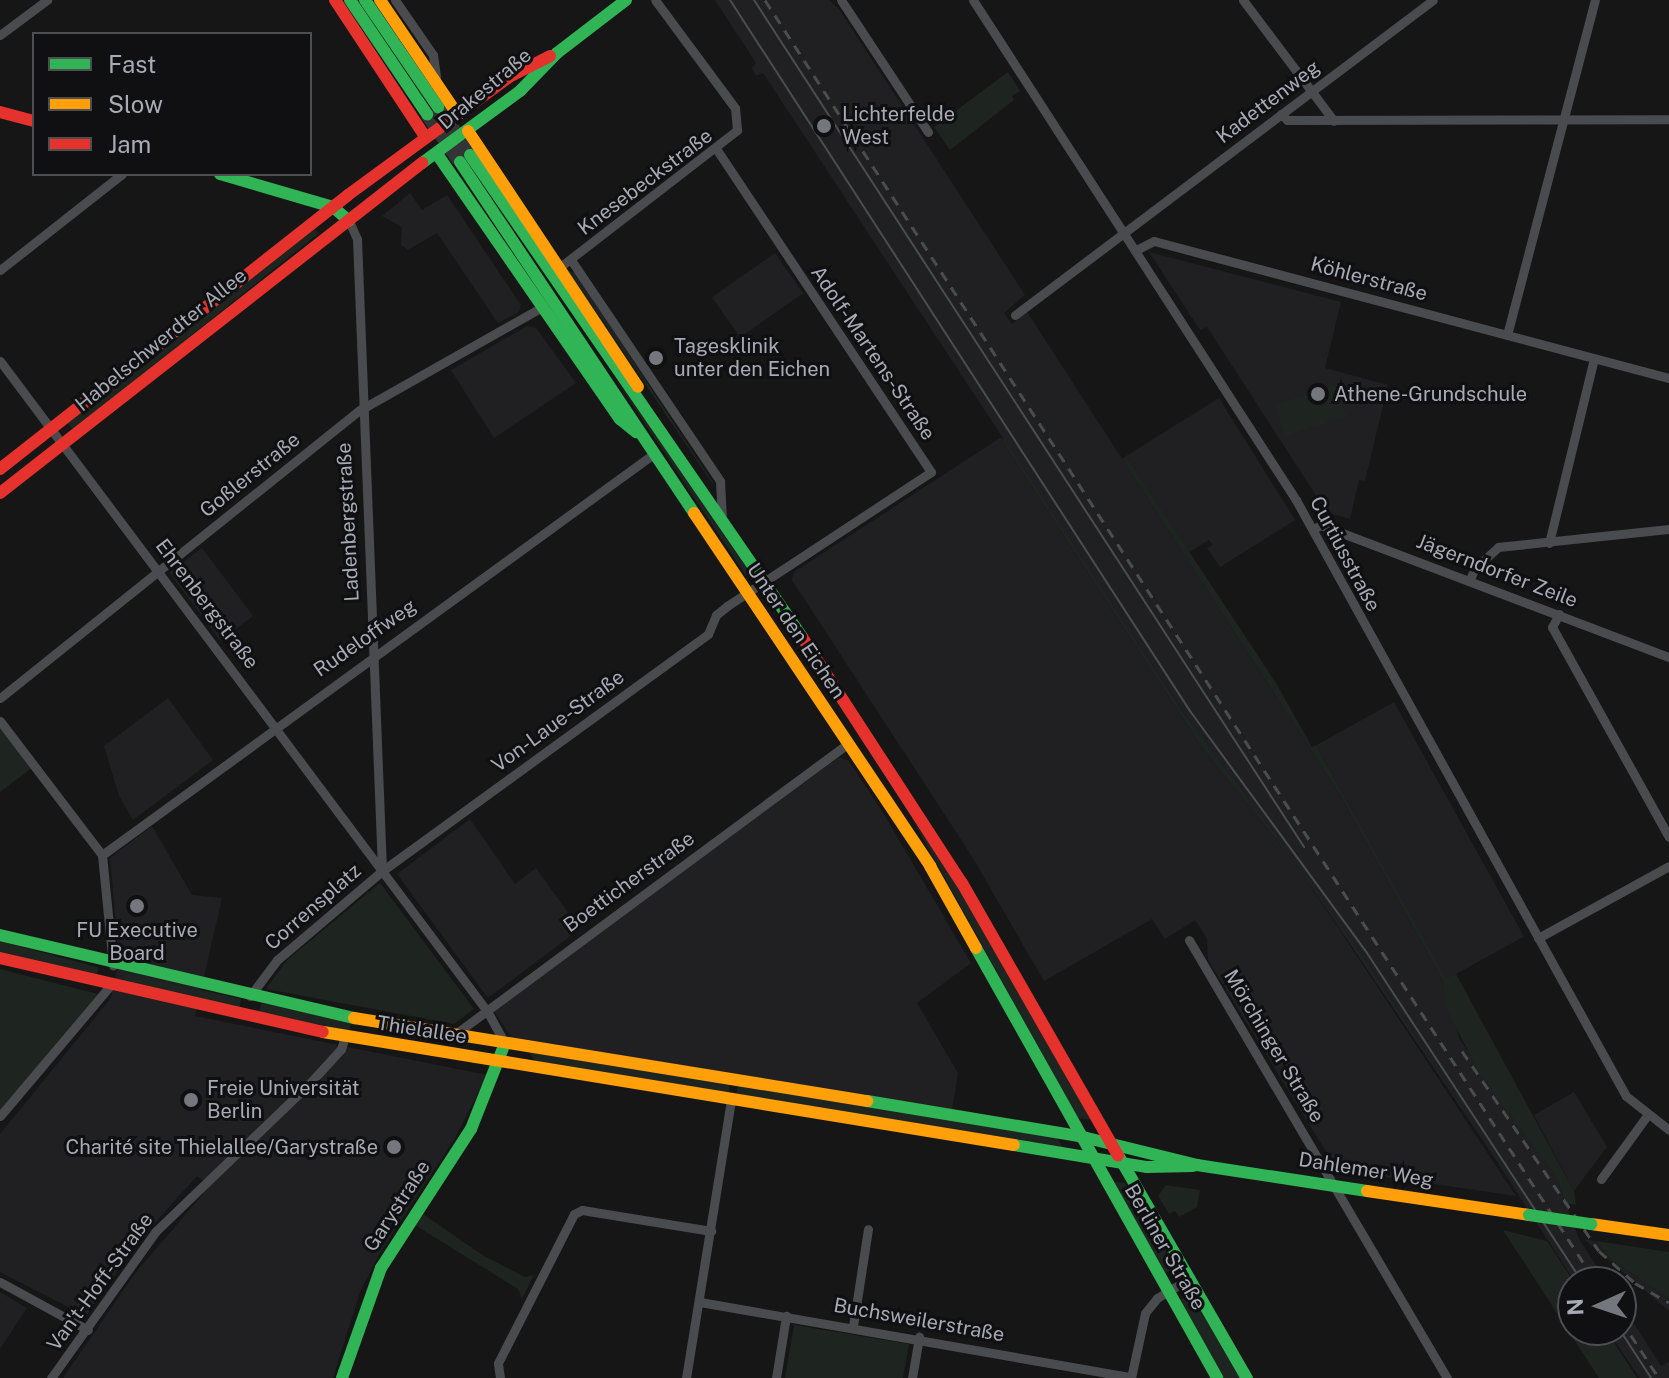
<!DOCTYPE html>
<meta charset="utf-8">
<style>
body{margin:0}
#map{position:relative;width:1669px;height:1378px;overflow:hidden;background:#161616;font-family:"Public Sans",sans-serif}
div>[style]{position:absolute}
[style*='--x']{left:calc(var(--x)*1px);top:calc(var(--y)*1px);width:calc(var(--w)*1px);rotate:calc(var(--a)*1deg)}
.built>*{inset:0;background:#202022;transform-origin:0 0}
.green>*{inset:0;background:#1e241f;transform-origin:0 0}
.primary-tunnel>*{height:14px;margin-top:-7px;transform-origin:0;background:repeating-linear-gradient(90deg,#333436 0 14px,transparent 0 21px)}
.street>*{height:9px;margin:-4.5px;padding:0 4.5px;transform-origin:4.5px;border-radius:4.5px;background:#4a4b4f}
.fast>*{height:12px;margin:-6px;padding:0 6px;transform-origin:6px;border-radius:6px;background:#30b455}
.slow>*{height:12px;margin:-6px;padding:0 6px;transform-origin:6px;border-radius:6px;background:#ff9f0a}
.jam>*{height:12px;margin:-6px;padding:0 6px;transform-origin:6px;border-radius:6px;background:#e5322d}
.tram>*{height:2px;margin:-1px;padding:0 1px;transform-origin:1px;border-radius:1px;background:#4a4c4e}
.rail>*{height:3px;margin-top:-1.5px;transform-origin:0;background:repeating-linear-gradient(90deg,#4a4c4e 0 10px,transparent 0 18px)}
.fast-bridge>*{height:12px;margin:-6px;padding:0 6px;transform-origin:6px;border-radius:6px;background:#30b455}
.dots>*{width:22px;height:22px;translate:-50% -50%;box-sizing:border-box;border:4px solid #101012;border-radius:50%}
span{translate:-50% -50%;white-space:nowrap;text-align:center;line-height:1.15;-webkit-text-stroke:6px #101012;paint-order:stroke}
.street-label{font-size:20px;color:#a7abb6}
.poi-label{font-size:20px;color:#a7abb6}
.left{translate:0 -50%;text-align:left}
.right{translate:-100% -50%;text-align:right}
.legend{position:absolute;left:32px;top:32px;width:280px;height:144px;box-sizing:border-box;background:#101012;border:2px solid #4c4e54;margin:0;padding:10px 14px;list-style:none;font-size:24px;color:#a7abb6}
.legend li{display:flex;align-items:center;gap:16px;height:40px}
.legend b{width:40px;border:2px solid #4c4e54}
.north{position:absolute;left:1557px;top:1266px;width:80px;height:80px;box-sizing:border-box;background:#101012;border:2px solid #4c4e54;border-radius:50%;rotate:267deg;font-size:22px;font-weight:700;line-height:32px;text-align:center;color:#a7abb6}
.north::after{content:'';display:block;margin:auto;width:28px;height:36px;background:#74777e;clip-path:polygon(50% 0,100% 100%,50% 72%,0 100%)}
</style>
<div id="map">
<div class="built">
<div style="clip-path:polygon(715px 0,829px 0,839px 9px,1025px 295px,1004px 313px,1012px 324px,1027px 312px,1338px 792px,1443px 981px,1460px 1040px,1556px 1177px,1579px 1239px,1607px 1282px,1575px 1282px,1373px 971px,1183px 712px,763px 73px,756px 76px,752px 68px,756px 63px)"></div>
<div style="clip-path:polygon(410px 193px,422px 210px,447px 195px,521px 305px,519px 312px,498px 323px,437px 233px,408px 250px,401px 245px,402px 227px,382px 216px)"></div>
<div style="clip-path:polygon(1149px 252px,1341px 302px,1325px 368px,1388px 385px,1365px 481px,1359px 480px,1350px 519px,1321px 511px,1321px 503px,1207px 327px,1200px 330px)"></div>
<div style="left:775px;top:253px;width:49px;height:77px;rotate:55deg"></div>
<div style="clip-path:polygon(527px 326px,536px 328px,576px 383px,494px 438px,451px 370px)"></div>
<div style="clip-path:polygon(1219px 398px,1295px 520px,1220px 567px,1207px 548px,1213px 545px,1209px 540px,1188px 553px,1126px 456px)"></div>
<div style="clip-path:polygon(1000px 438px,1202px 748px,1296px 864px,1516px 1196px,1345px 1171px,1333px 1163px,1208px 960px,1207px 939px,1195px 920px,1165px 939px,1152px 919px,1044px 981px,971px 855px,792px 580px,794px 572px)"></div>
<div style="left:202px;top:548px;width:85px;height:41px;rotate:53deg"></div>
<div style="clip-path:polygon(168px 698px,213px 760px,133px 820px,119px 796px,104px 746px)"></div>
<div style="left:1394px;top:702px;width:268px;height:89px;rotate:61deg"></div>
<div style="clip-path:polygon(839px 757px,849px 761px,882px 811px,971px 963px,917px 1003px,958px 1073px,952px 1110px,511px 1037px,494px 1011px)"></div>
<div style="clip-path:polygon(470px 819px,515px 884px,536px 868px,580px 929px,488px 998px,397px 874px)"></div>
<div style="clip-path:polygon(152px 826px,192px 895px,222px 898px,195px 1016px,487px 1075px,455px 1138px,379px 1255px,360px 1292px,333px 1378px,63px 1378px,136px 1272px,210px 1186px,197px 1176px,135px 1245px,86px 1316px,0 1272px,0 1134px,111px 998px,119px 960px,110px 858px)"></div>
<div style="clip-path:polygon(1574px 1092px,1607px 1147px,1574px 1191px,1534px 1115px)"></div>
<div style="clip-path:polygon(1584px 1239px,1596px 1241px,1613px 1261px,1669px 1299px,1669px 1311px)"></div>
<div style="clip-path:polygon(0 1292px,27px 1308px,0 1349px)"></div>
<div style="clip-path:polygon(1621px 1303px,1661px 1366px,1669px 1362px,1669px 1378px,1640px 1378px,1607px 1330px,1621px 1330px)"></div>
</div>
<div class="green">
<div style="clip-path:polygon(1008px 72px,1020px 91px,1012px 96px,1014px 100px,950px 150px,934px 127px)"></div>
<div style="clip-path:polygon(313px 228px,319px 233px,73px 430px,67px 422px)"></div>
<div style="clip-path:polygon(568px 270px,575px 273px,714px 484px,712px 483px)"></div>
<div style="clip-path:polygon(612px 374px,662px 443px,751px 572px,746px 576px)"></div>
<div style="left:1336px;top:385px;width:33px;height:64px;rotate:72deg"></div>
<div style="clip-path:polygon(1000px 438px,1005px 440px,1183px 712px,1297px 863px,1373px 971px,1521px 1197px,1296px 864px,1202px 748px)"></div>
<div style="clip-path:polygon(1126px 456px,1276px 683px,1312px 747px,1316px 745px,1446px 978px,1456px 974px,1574px 1191px,1576px 1205px,1566px 1204px,1556px 1177px,1478px 1071px,1446px 1007px,1443px 981px,1338px 792px,1122px 459px)"></div>
<div style="clip-path:polygon(0 726px,32px 768px,0 792px)"></div>
<div style="clip-path:polygon(912px 819px,946px 867px,1093px 1120px,1078px 1118px)"></div>
<div style="clip-path:polygon(380px 883px,474px 1009px,454px 1024px,266px 989px,287px 960px)"></div>
<div style="left:0;top:941px;width:102px;height:12px;rotate:15deg"></div>
<div style="clip-path:polygon(0 969px,98px 994px,0 1110px)"></div>
<div style="left:125px;top:974px;width:119px;height:10px;rotate:12deg"></div>
<div style="left:261px;top:1003px;width:92px;height:11px;rotate:12deg"></div>
<div style="clip-path:polygon(529px 1052px,730px 1083px,729px 1095px,537px 1064px)"></div>
<div style="clip-path:polygon(738px 1085px,1056px 1136px,1064px 1150px,736px 1095px)"></div>
<div style="clip-path:polygon(1108px 1181px,1125px 1183px,1178px 1266px,1162px 1275px)"></div>
<div style="clip-path:polygon(1166px 1185px,1200px 1190px,1197px 1207px,1179px 1217px,1175px 1211px,1169px 1214px,1158px 1196px)"></div>
<div style="clip-path:polygon(423px 1214px,484px 1256px,525px 1277px,534px 1275px,522px 1299px,518px 1289px,415px 1225px)"></div>
<div style="clip-path:polygon(1503px 1230px,1547px 1241px,1574px 1282px,1573px 1330px,1606px 1330px,1637px 1378px,1599px 1378px)"></div>
<div style="clip-path:polygon(1596px 1241px,1669px 1252px,1669px 1299px,1613px 1261px)"></div>
<div style="clip-path:polygon(1193px 1292px,1242px 1378px,1223px 1378px,1178px 1301px)"></div>
<div style="clip-path:polygon(794px 1325px,909px 1344px,903px 1378px,785px 1378px)"></div>
</div>
<div class="primary-tunnel">
<div style="--x:438;--y:107;--w:58;--a:56.3"></div>
<div style="--x:427;--y:114;--w:58;--a:55.5"></div>
</div>
<div class="street">
<div style="--x:395;--y:0;--w:67;--a:55.4"></div>
<div style="--x:433;--y:55;--w:22;--a:82"></div>
<div style="--x:841;--y:0;--w:158;--a:56.6"></div>
<div style="--x:973;--y:0;--w:595;--a:57.14"></div>
<div style="--x:1296;--y:500;--w:681;--a:61.03"></div>
<div style="--x:1626;--y:1096;--w:55;--a:38.3"></div>
<div style="--x:1243;--y:0;--w:151;--a:53.1"></div>
<div style="--x:0;--y:35;--w:59;--a:-36.7"></div>
<div style="--x:1281;--y:114;--w:8;--a:45"></div>
<div style="--x:1287;--y:120;--w:382;--a:-0.1"></div>
<div style="--x:349;--y:221;--w:20;--a:66"></div>
<div style="--x:357;--y:239;--w:632;--a:87.73"></div>
<div style="--x:1136;--y:250;--w:20;--a:-27"></div>
<div style="--x:1154;--y:241;--w:533;--a:14.9"></div>
<div style="--x:571;--y:260;--w:267;--a:56"></div>
<div style="--x:720;--y:481;--w:34;--a:87"></div>
<div style="--x:560;--y:267;--w:224;--a:-37.7"></div>
<div style="--x:737;--y:130;--w:22;--a:-95"></div>
<div style="--x:735;--y:108;--w:134;--a:-126.5"></div>
<div style="--x:0;--y:270;--w:155;--a:-38.2"></div>
<div style="--x:1015;--y:315;--w:523;--a:-37"></div>
<div style="--x:1507;--y:335;--w:346;--a:-75.3"></div>
<div style="--x:0;--y:361;--w:812;--a:53.16"></div>
<div style="--x:487;--y:1011;--w:37;--a:61"></div>
<div style="--x:1313;--y:529;--w:9;--a:-27"></div>
<div style="--x:1321;--y:525;--w:372;--a:20.8"></div>
<div style="--x:1549;--y:543;--w:190;--a:-76.3"></div>
<div style="--x:1470;--y:579;--w:12;--a:-66"></div>
<div style="--x:1475;--y:568;--w:31;--a:-42"></div>
<div style="--x:1498;--y:547;--w:172;--a:-6"></div>
<div style="--x:1559;--y:614;--w:15;--a:118"></div>
<div style="--x:1552;--y:627;--w:240;--a:60.9"></div>
<div style="--x:0;--y:698;--w:461;--a:-38.7"></div>
<div style="--x:360;--y:410;--w:209;--a:-29.5"></div>
<div style="--x:0;--y:721;--w:168;--a:52.7"></div>
<div style="--x:102;--y:855;--w:111;--a:84.3"></div>
<div style="--x:102;--y:855;--w:680;--a:-36.03"></div>
<div style="--x:1538;--y:938;--w:149;--a:-28.8"></div>
<div style="--x:1189;--y:940;--w:508;--a:59.5"></div>
<div style="--x:250;--y:996;--w:45;--a:-53.1"></div>
<div style="--x:277;--y:960;--w:138;--a:-40.3"></div>
<div style="--x:382;--y:871;--w:403;--a:-36"></div>
<div style="--x:708;--y:634;--w:21;--a:-67"></div>
<div style="--x:716;--y:615;--w:14;--a:-39"></div>
<div style="--x:727;--y:606;--w:244;--a:-33.3"></div>
<div style="--x:931;--y:472;--w:387;--a:-123.6"></div>
<div style="--x:454;--y:1035;--w:490;--a:-36.5"></div>
<div style="--x:0;--y:1116;--w:169;--a:-49.8"></div>
<div style="--x:1601;--y:1179;--w:77;--a:-54"></div>
<div style="--x:0;--y:1282;--w:100;--a:28.6"></div>
<div style="--x:700;--y:1302;--w:437;--a:9.9"></div>
<div style="--x:853;--y:1326;--w:98;--a:-81.2"></div>
<div style="--x:51;--y:1378;--w:179;--a:-54.5"></div>
<div style="--x:155;--y:1232;--w:215;--a:-43.9"></div>
<div style="--x:310;--y:1083;--w:46;--a:-47.6"></div>
<div style="--x:341;--y:1049;--w:13;--a:-72"></div>
<div style="--x:500;--y:1378;--w:15;--a:-98"></div>
<div style="--x:498;--y:1363;--w:167;--a:-63"></div>
<div style="--x:574;--y:1214;--w:9;--a:-27"></div>
<div style="--x:582;--y:1210;--w:131;--a:9.2"></div>
<div style="--x:686;--y:1378;--w:282;--a:-80.8"></div>
<div style="--x:776;--y:1378;--w:63;--a:-80.8"></div>
<div style="--x:912;--y:1378;--w:42;--a:-80.3"></div>
<div style="--x:1131;--y:1378;--w:66;--a:-77.8"></div>
<div style="--x:1145;--y:1313;--w:19;--a:-51"></div>
<div style="--x:1157;--y:1298;--w:39;--a:-31"></div>
</div>
<div class="fast">
<div style="--x:350;--y:0;--w:138;--a:56"></div>
<div style="--x:365;--y:0;--w:130;--a:55.7"></div>
<div style="--x:437;--y:154;--w:322;--a:55.4"></div>
<div style="--x:620;--y:419;--w:21;--a:39"></div>
<div style="--x:470;--y:155;--w:585;--a:55.44"></div>
<div style="--x:460;--y:162;--w:422;--a:56.3"></div>
<div style="--x:422;--y:163;--w:122;--a:-36.3"></div>
<div style="--x:520;--y:91;--w:53;--a:-45.8"></div>
<div style="--x:557;--y:53;--w:87;--a:-37.5"></div>
<div style="--x:220;--y:174;--w:118;--a:16.3"></div>
<div style="--x:333;--y:207;--w:21;--a:41"></div>
<div style="--x:0;--y:935;--w:364;--a:13.2"></div>
<div style="--x:976;--y:948;--w:493;--a:60.7"></div>
<div style="--x:867;--y:1101;--w:215;--a:9.4"></div>
<div style="--x:1079;--y:1136;--w:122;--a:13.8"></div>
<div style="--x:1197;--y:1165;--w:172;--a:8.7"></div>
<div style="--x:1014;--y:1145;--w:135;--a:9.4"></div>
<div style="--x:1147;--y:1167;--w:46;--a:-1.2"></div>
<div style="--x:1118;--y:1155;--w:258;--a:60"></div>
<div style="--x:342;--y:1378;--w:117;--a:-70.5"></div>
<div style="--x:381;--y:1268;--w:166;--a:-57.1"></div>
<div style="--x:471;--y:1129;--w:92;--a:-68.4"></div>
</div>
<div class="slow">
<div style="--x:380;--y:0;--w:139;--a:55.9"></div>
<div style="--x:468;--y:131;--w:307;--a:56.4"></div>
<div style="--x:694;--y:513;--w:425;--a:56.2"></div>
<div style="--x:930;--y:866;--w:94;--a:60.7"></div>
<div style="--x:354;--y:1018;--w:520;--a:9.19"></div>
<div style="--x:323;--y:1032;--w:700;--a:9.29"></div>
<div style="--x:1367;--y:1191;--w:164;--a:8.4"></div>
<div style="--x:1591;--y:1224;--w:79;--a:8"></div>
</div>
<div class="jam">
<div style="--x:335;--y:0;--w:165;--a:56.6"></div>
<div style="--x:0;--y:112;--w:35;--a:15"></div>
<div style="--x:0;--y:469;--w:443;--a:-38.2"></div>
<div style="--x:348;--y:195;--w:200;--a:-36.2"></div>
<div style="--x:509;--y:77;--w:46;--a:-27.1"></div>
<div style="--x:0;--y:493;--w:536;--a:-38.03"></div>
<div style="--x:802;--y:637;--w:293;--a:57"></div>
<div style="--x:962;--y:883;--w:314;--a:60.2"></div>
<div style="--x:0;--y:958;--w:331;--a:12.9"></div>
</div>
<div class="tram">
<div style="--x:730;--y:0;--w:847;--a:57.1"></div>
<div style="--x:1190;--y:711;--w:300;--a:53.8"></div>
<div style="--x:1367;--y:953;--w:393;--a:56.8"></div>
<div style="--x:754;--y:0;--w:1010;--a:57"></div>
<div style="--x:1620;--y:1330;--w:57;--a:57.1"></div>
</div>
<div class="rail">
<div style="--x:765;--y:0;--w:1528;--a:57.05"></div>
<div style="--x:1462;--y:1051;--w:242;--a:55.6"></div>
<div style="--x:1599;--y:1251;--w:48;--a:41.6"></div>
<div style="--x:1635;--y:1283;--w:39;--a:30"></div>
<div style="--x:1621;--y:1320;--w:69;--a:56.8"></div>
</div>
<div class="fast-bridge">
<div style="--x:1529;--y:1215;--w:63;--a:8.3"></div>
</div>
<div class="dots">
<div style="left:824px;top:126px;background:#74777e"></div>
<div style="left:656px;top:358px;background:#74777e"></div>
<div style="left:1318px;top:394px;background:#74777e"></div>
<div style="left:137px;top:906px;background:#74777e"></div>
<div style="left:191px;top:1100px;background:#74777e"></div>
<div style="left:394px;top:1147px;background:#74777e"></div>
</div>
<div class="street-label">
<span style="left:485px;top:89px;rotate:-40deg">Drakestraße</span>
<span style="left:1268px;top:102px;rotate:-37deg">Kadettenweg</span>
<span style="left:645px;top:182px;rotate:-37deg">Knesebeckstraße</span>
<span style="left:1369px;top:279px;rotate:15deg">Köhlerstraße</span>
<span style="left:161px;top:340px;rotate:-39deg">Habelschwerdter Allee</span>
<span style="left:873px;top:353px;rotate:56deg">Adolf-Martens-Straße</span>
<span style="left:250px;top:475px;rotate:-39deg">Goßlerstraße</span>
<span style="left:348px;top:522px;rotate:-93deg">Ladenbergstraße</span>
<span style="left:1345px;top:554px;rotate:62deg">Curtiusstraße</span>
<span style="left:1497px;top:571px;rotate:21deg">Jägerndorfer Zeile</span>
<span style="left:207px;top:604px;rotate:53deg">Ehrenbergstraße</span>
<span style="left:796px;top:631px;rotate:56deg">Unter den Eichen</span>
<span style="left:365px;top:638px;rotate:-35deg">Rudeloffweg</span>
<span style="left:558px;top:721px;rotate:-36deg">Von-Laue-Straße</span>
<span style="left:629px;top:882px;rotate:-36deg">Boetticherstraße</span>
<span style="left:313px;top:907px;rotate:-41deg">Corrensplatz</span>
<span style="left:422px;top:1030px;rotate:9deg">Thielallee</span>
<span style="left:1274px;top:1046px;rotate:59deg">Mörchinger Straße</span>
<span style="left:1366px;top:1170px;rotate:9deg">Dahlemer Weg</span>
<span style="left:397px;top:1206px;rotate:-57deg">Garystraße</span>
<span style="left:1165px;top:1247px;rotate:60deg">Berliner Straße</span>
<span style="left:100px;top:1282px;rotate:-54deg">Van't-Hoff-Straße</span>
<span style="left:919px;top:1320px;rotate:10deg">Buchsweilerstraße</span>
</div>
<div class="poi-label">
<span class="left" style="left:842px;top:126px">Lichterfelde<br>West</span>
<span class="left" style="left:674px;top:358px">Tagesklinik<br>unter den Eichen</span>
<span class="left" style="left:1334px;top:394px">Athene-Grundschule</span>
<span style="left:137px;top:942px">FU Executive<br>Board</span>
<span class="left" style="left:207px;top:1100px">Freie Universität<br>Berlin</span>
<span class="right" style="left:378px;top:1147px">Charité site Thielallee/Garystraße</span>
</div>
<ul class="legend">
<li><b style="height:10px;background:#30b455"></b>Fast</li>
<li><b style="height:10px;background:#ff9f0a"></b>Slow</li>
<li><b style="height:10px;background:#e5322d"></b>Jam</li>
</ul>
<div class="north">N</div>
</div>
